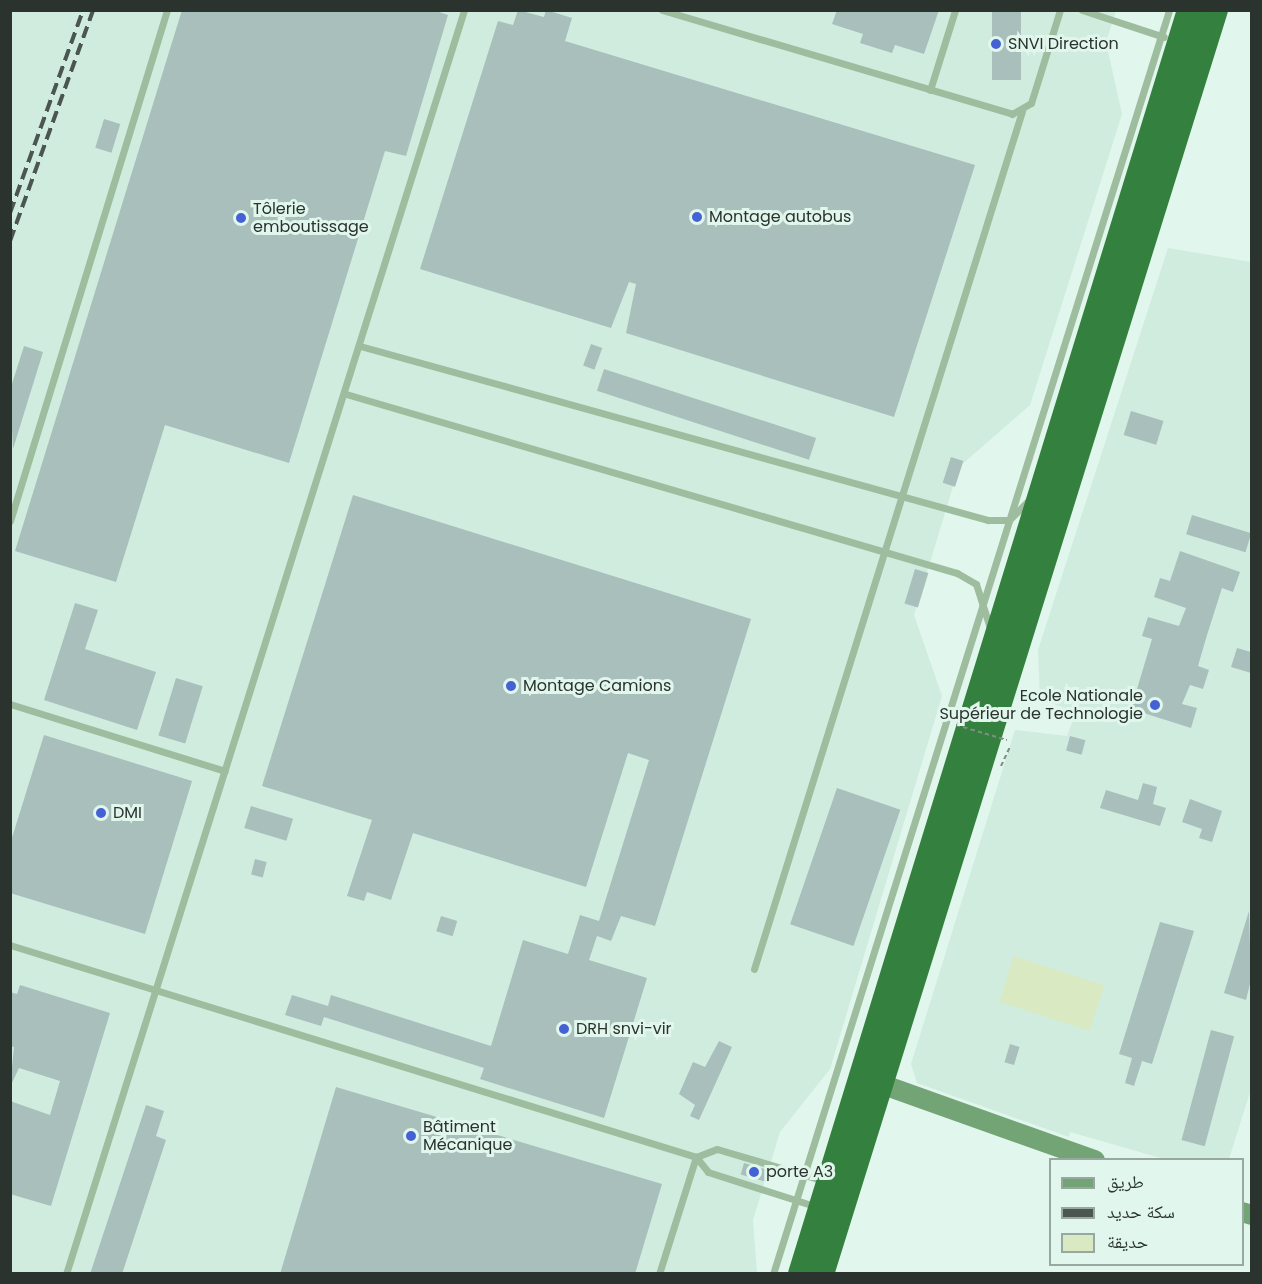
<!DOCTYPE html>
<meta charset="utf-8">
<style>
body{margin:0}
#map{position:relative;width:1262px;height:1284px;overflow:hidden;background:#e1f6ec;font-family:Poppins,"Noto Naskh Arabic",sans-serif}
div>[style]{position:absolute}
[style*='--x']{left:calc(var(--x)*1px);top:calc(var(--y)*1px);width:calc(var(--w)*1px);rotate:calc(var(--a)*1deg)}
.built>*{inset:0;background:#d0ecdf}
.green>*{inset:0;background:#d9e9c2;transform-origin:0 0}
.building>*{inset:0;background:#a8bfbc;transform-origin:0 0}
.path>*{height:2px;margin-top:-1px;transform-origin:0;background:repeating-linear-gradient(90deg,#7e8c85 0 4.5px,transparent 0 7.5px)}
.lane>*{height:7px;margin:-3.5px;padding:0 3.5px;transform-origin:3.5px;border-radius:3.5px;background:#9dbd9e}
.secondary>*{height:20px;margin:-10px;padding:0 10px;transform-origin:10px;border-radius:10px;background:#73a476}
.highway>*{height:26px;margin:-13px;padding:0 13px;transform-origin:13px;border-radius:13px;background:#34803e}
.rail>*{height:4px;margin-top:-2px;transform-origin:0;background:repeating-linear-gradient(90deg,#4c5651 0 12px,transparent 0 18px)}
.path-bridge>*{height:2px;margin-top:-1px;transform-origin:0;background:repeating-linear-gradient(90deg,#7e8c85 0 4.5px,transparent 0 7.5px)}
.dots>*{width:16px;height:16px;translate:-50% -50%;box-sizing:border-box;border:3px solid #e1f6ec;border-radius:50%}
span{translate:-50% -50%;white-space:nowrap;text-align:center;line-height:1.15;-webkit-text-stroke:6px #e1f6ec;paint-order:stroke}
.poi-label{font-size:16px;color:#2b332f}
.left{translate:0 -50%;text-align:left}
.right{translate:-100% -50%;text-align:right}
.frame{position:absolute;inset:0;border:12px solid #2b332f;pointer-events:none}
.legend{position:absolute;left:1049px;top:1158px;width:195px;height:108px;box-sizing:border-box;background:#e1f6ec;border:2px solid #98a8a0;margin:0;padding:8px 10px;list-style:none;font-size:18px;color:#2b332f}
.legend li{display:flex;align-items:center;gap:12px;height:30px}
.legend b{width:30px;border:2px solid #98a8a0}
</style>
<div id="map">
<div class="built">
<div style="clip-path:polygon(10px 11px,1116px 11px,1106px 42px,1122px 114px,1030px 405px,959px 467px,914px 615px,942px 696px,830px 1069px,780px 1132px,753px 1220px,757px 1273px,11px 1273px)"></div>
<div style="clip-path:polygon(1168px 248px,1251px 262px,1252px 1086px,1229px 1159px,1164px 1159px,1070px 1132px,1069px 1137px,917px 1083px,911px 1064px,1015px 730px,1067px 736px,1076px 712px,1040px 699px,1038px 650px)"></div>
</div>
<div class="green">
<div style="left:1014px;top:956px;width:95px;height:48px;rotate:18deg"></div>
</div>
<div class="building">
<div style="clip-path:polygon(182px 10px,433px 10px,448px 15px,406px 156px,385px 151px,289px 463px,165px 425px,116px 582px,15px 551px)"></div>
<div style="clip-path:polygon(518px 10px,544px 17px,546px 10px,572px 18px,565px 41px,975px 165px,894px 417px,626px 333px,636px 284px,629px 282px,611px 328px,420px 269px,498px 21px,513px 25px)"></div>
<div style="clip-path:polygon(837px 10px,939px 10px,924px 54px,895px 45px,892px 53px,860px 43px,863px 34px,832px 24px)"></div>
<div style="left:992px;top:10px;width:29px;height:70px"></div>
<div style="left:104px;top:119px;width:17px;height:30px;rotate:17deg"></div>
<div style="left:591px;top:344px;width:12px;height:23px;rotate:20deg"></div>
<div style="clip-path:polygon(24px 346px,43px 352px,13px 449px,10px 390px)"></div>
<div style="left:604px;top:369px;width:223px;height:23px;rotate:18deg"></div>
<div style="left:1131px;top:411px;width:34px;height:25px;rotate:17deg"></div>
<div style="left:951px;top:457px;width:13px;height:27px;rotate:18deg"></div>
<div style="clip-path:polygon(353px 495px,751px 619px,655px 926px,621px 916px,611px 941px,597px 936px,589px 960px,647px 978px,604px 1118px,480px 1079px,484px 1068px,324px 1017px,321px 1026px,285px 1015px,292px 995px,328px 1006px,331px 995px,491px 1046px,523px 940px,568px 954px,580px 915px,599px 921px,649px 760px,628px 753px,586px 887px,413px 833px,391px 900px,367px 892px,364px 901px,347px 896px,372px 820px,262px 786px)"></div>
<div style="left:1192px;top:515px;width:62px;height:20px;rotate:17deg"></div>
<div style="clip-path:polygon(1180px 551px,1240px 572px,1233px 592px,1222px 588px,1207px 635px,1198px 666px,1209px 670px,1203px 689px,1190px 685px,1182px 704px,1197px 708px,1191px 728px,1131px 709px,1152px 639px,1142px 636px,1148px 617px,1179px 626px,1186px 608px,1154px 597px,1160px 578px,1170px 581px)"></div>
<div style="left:915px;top:569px;width:14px;height:36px;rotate:17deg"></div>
<div style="clip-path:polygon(75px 603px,98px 610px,85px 649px,156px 672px,137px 730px,44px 700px)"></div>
<div style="clip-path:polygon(1237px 648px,1251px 652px,1251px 673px,1231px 667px)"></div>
<div style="left:176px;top:678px;width:28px;height:60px;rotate:17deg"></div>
<div style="clip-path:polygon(44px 735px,192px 781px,145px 934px,10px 893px,10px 844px)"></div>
<div style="left:1070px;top:736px;width:16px;height:15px;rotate:15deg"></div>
<div style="clip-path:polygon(1143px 783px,1157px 787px,1153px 804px,1166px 808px,1160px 826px,1100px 808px,1106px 790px,1138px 800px)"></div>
<div style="left:837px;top:788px;width:67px;height:144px;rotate:19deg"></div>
<div style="clip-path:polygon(1190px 799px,1222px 811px,1212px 842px,1199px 838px,1202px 829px,1182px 822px)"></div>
<div style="left:251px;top:806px;width:44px;height:23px;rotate:17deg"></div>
<div style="left:255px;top:859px;width:12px;height:16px;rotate:14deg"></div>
<div style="clip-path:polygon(1249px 911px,1251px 980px,1246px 1000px,1224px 993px)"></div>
<div style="left:441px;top:916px;width:17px;height:16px;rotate:17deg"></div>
<div style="clip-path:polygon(1160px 922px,1194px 931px,1152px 1064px,1142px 1061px,1134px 1086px,1125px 1083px,1132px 1058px,1119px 1054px)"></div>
<div style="clip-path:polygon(20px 985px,110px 1013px,51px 1206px,10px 1194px,10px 1101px,50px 1115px,60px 1081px,19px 1068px,10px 1087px,14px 1047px,10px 1046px,10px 992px,17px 994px)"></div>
<div style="left:1211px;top:1030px;width:24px;height:114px;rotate:15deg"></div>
<div style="clip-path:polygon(719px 1041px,732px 1047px,699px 1120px,690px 1116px,695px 1105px,679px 1094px,693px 1062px,705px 1067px)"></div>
<div style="left:1010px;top:1044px;width:10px;height:19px;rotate:17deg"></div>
<div style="clip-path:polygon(336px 1087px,662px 1184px,635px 1274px,280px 1274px)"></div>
<div style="clip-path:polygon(146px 1105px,164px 1111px,156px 1136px,166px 1140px,122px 1274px,90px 1274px)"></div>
<div style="left:744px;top:1163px;width:25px;height:12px;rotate:16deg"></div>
</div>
<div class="path">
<div style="--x:1001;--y:766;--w:21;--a:-65"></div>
</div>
<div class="lane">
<div style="--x:662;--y:10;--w:365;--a:16.5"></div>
<div style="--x:1012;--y:114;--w:22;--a:-30"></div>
<div style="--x:1031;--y:103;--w:97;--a:-72.7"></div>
<div style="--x:1082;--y:10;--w:86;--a:18.2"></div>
<div style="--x:930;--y:90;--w:84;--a:-72.6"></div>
<div style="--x:360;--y:346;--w:652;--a:15.49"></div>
<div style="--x:988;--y:520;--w:21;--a:0"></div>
<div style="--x:1009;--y:520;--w:28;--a:-45"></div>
<div style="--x:346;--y:394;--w:637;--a:16.33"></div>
<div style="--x:957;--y:573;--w:22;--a:30"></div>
<div style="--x:976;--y:584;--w:46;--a:72.3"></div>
<div style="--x:10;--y:521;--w:535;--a:-72.92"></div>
<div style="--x:10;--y:704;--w:225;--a:17.3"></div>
<div style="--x:10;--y:945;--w:718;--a:17.17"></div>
<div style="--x:696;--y:1157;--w:19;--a:51"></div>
<div style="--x:708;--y:1172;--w:115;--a:17.7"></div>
<div style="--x:754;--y:969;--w:899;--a:-72.65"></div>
<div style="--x:696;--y:1157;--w:22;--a:-21"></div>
<div style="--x:717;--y:1149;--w:113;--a:16.5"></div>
<div style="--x:66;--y:1274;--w:1325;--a:-72.52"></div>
<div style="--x:659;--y:1274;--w:123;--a:-72.5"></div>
<div style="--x:773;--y:1274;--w:1325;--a:-72.6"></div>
</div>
<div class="secondary">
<div style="--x:881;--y:1084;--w:227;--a:19.6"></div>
<div style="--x:1242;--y:1212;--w:10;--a:17"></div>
</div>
<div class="highway">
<div style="--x:801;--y:1274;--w:1323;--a:-72.89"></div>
<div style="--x:821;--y:1274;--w:1324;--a:-72.69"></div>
</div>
<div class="rail">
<div style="--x:10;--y:213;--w:216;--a:-70.2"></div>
<div style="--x:10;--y:241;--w:245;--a:-70.2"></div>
</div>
<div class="path-bridge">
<div style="--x:956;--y:725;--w:53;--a:16.4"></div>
</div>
<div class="dots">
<div style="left:996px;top:44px;background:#4562d5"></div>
<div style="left:697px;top:217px;background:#4562d5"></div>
<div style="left:241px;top:218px;background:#4562d5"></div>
<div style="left:511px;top:686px;background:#4562d5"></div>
<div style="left:1155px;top:705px;background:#4562d5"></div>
<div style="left:101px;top:813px;background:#4562d5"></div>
<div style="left:564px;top:1029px;background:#4562d5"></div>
<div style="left:411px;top:1136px;background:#4562d5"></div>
<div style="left:754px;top:1172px;background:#4562d5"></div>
</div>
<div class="poi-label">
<span class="left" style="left:1008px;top:44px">SNVI Direction</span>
<span class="left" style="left:253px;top:218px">Tôlerie<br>emboutissage</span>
<span class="left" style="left:709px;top:217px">Montage autobus</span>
<span class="left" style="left:523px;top:686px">Montage Camions</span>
<span class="right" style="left:1143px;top:705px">Ecole Nationale<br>Supérieur de Technologie</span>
<span class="left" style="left:113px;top:813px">DMI</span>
<span class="left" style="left:576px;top:1029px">DRH snvi-vir</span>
<span class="left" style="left:423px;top:1136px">Bâtiment<br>Mécanique</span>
<span class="left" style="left:766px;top:1172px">porte A3</span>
</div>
<div class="frame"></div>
<ul class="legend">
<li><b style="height:8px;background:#73a476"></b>طريق</li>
<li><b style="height:8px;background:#4c5651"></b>سكة حديد</li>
<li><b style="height:16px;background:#d9e9c2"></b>حديقة</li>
</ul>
</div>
